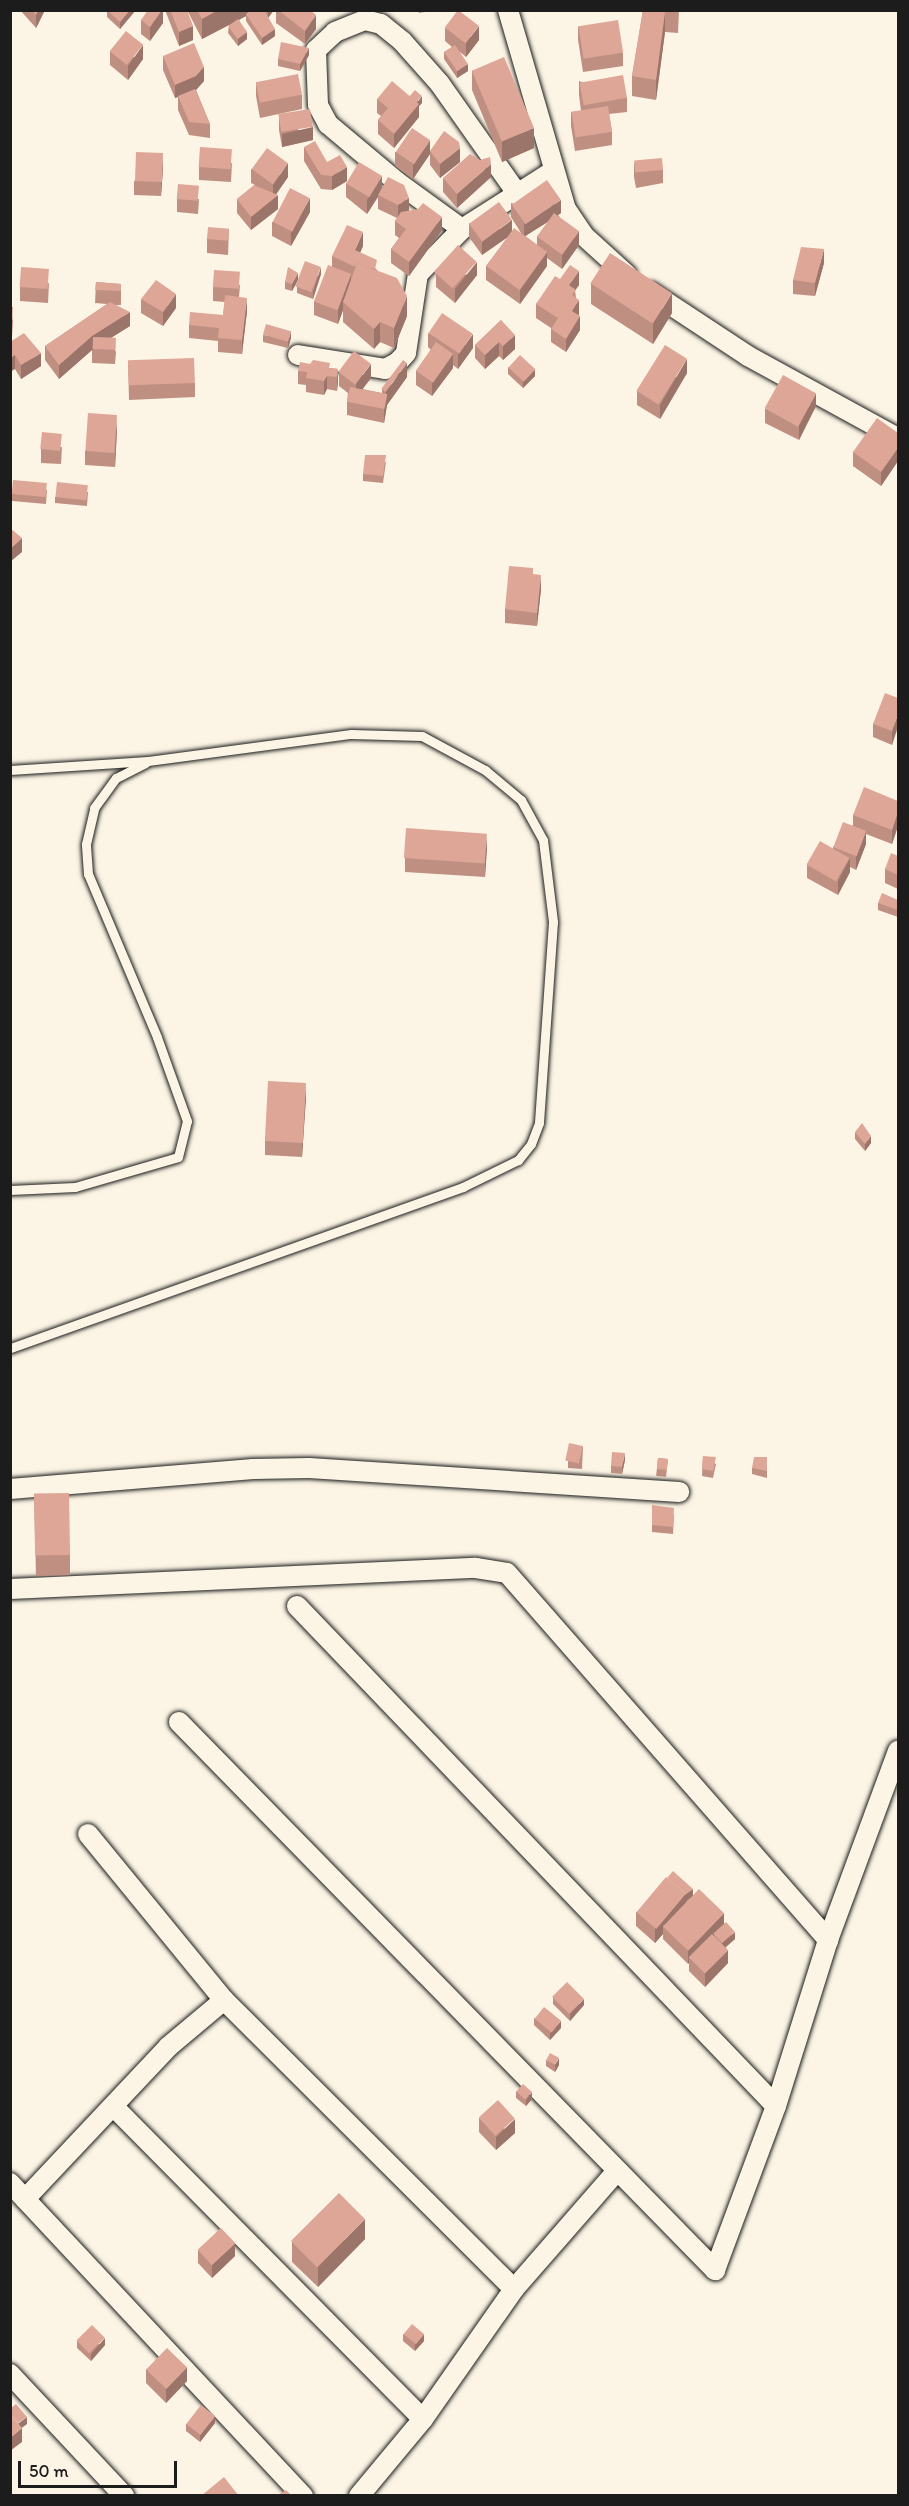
<!DOCTYPE html>
<style>
body{margin:0}
#map{position:relative;width:909px;height:2506px;overflow:hidden;background:#fcf5e5;font-family:Itim,sans-serif}
div>[style]{position:absolute}
[style*='--x']{left:calc(var(--x)*1px);top:calc(var(--y)*1px);width:calc(var(--w)*1px);rotate:calc(var(--a)*1deg)}
.roads{filter:drop-shadow(0 0 2px #1c1c1c) drop-shadow(0 0 2px #1c1c1c)}
.lane>*{height:9px;margin:-4.5px;padding:0 4.5px;transform-origin:4.5px;border-radius:4.5px;background:#fcf5e5}
.street>*{height:20px;margin:-10px;padding:0 10px;transform-origin:10px;border-radius:10px;background:#fcf5e5}
.wall>*{inset:0;background:#bf8f82;transform-origin:0 0}
.shaded-wall>*{inset:0;background:#9b746a}
.building>*{inset:0;background:#dea697;transform-origin:0 0}
span{translate:-50% -50%;white-space:nowrap;text-align:center;line-height:1.15;-webkit-text-stroke:5px #fcf5e5;paint-order:stroke}
.frame{position:absolute;inset:0;border:12px solid #1c1c1c;pointer-events:none}
.scale{position:absolute;left:18px;top:2461px;width:159px;height:27px;box-sizing:border-box;border:3px solid #1c1c1c;border-top:0;padding-left:8px;font-size:18px;line-height:21px;white-space:nowrap;color:#1c1c1c;-webkit-text-stroke:4px #fcf5e5;paint-order:stroke}
</style>
<div id="map">
<div class="roads">
<div class="lane">
<div style="--x:10;--y:770;--w:138;--a:-3.7"></div>
<div style="--x:148;--y:761;--w:205;--a:-7.6"></div>
<div style="--x:351;--y:734;--w:71;--a:1.6"></div>
<div style="--x:422;--y:736;--w:72;--a:28.4"></div>
<div style="--x:485;--y:770;--w:47;--a:39.8"></div>
<div style="--x:521;--y:800;--w:46;--a:61.2"></div>
<div style="--x:543;--y:840;--w:83;--a:83"></div>
<div style="--x:553;--y:922;--w:201;--a:94"></div>
<div style="--x:539;--y:1123;--w:22;--a:111"></div>
<div style="--x:531;--y:1144;--w:21;--a:129"></div>
<div style="--x:518;--y:1160;--w:61;--a:153.9"></div>
<div style="--x:463;--y:1187;--w:481;--a:160.4"></div>
<div style="--x:10;--y:1190;--w:65;--a:-2.6"></div>
<div style="--x:75;--y:1187;--w:107;--a:-16.2"></div>
<div style="--x:178;--y:1157;--w:37;--a:-76"></div>
<div style="--x:187;--y:1121;--w:89;--a:-109.7"></div>
<div style="--x:157;--y:1037;--w:177;--a:-112.9"></div>
<div style="--x:88;--y:874;--w:30;--a:-94"></div>
<div style="--x:86;--y:844;--w:37;--a:-77"></div>
<div style="--x:94;--y:808;--w:37;--a:-54"></div>
<div style="--x:116;--y:778;--w:33;--a:-27"></div>
</div>
<div class="street">
<div style="--x:508;--y:10;--w:207;--a:73.8"></div>
<div style="--x:566;--y:209;--w:32;--a:56"></div>
<div style="--x:584;--y:236;--w:58;--a:42.2"></div>
<div style="--x:462;--y:229;--w:80;--a:-144.1"></div>
<div style="--x:397;--y:182;--w:90;--a:-140"></div>
<div style="--x:328;--y:124;--w:21;--a:-118"></div>
<div style="--x:318;--y:105;--w:55;--a:-92.1"></div>
<div style="--x:316;--y:50;--w:26;--a:-43"></div>
<div style="--x:335;--y:32;--w:32;--a:-22"></div>
<div style="--x:365;--y:20;--w:16;--a:14"></div>
<div style="--x:381;--y:24;--w:27;--a:39"></div>
<div style="--x:402;--y:41;--w:57;--a:48.5"></div>
<div style="--x:440;--y:84;--w:133;--a:54.8"></div>
<div style="--x:651;--y:292;--w:116;--a:33.4"></div>
<div style="--x:748;--y:356;--w:171;--a:28.7"></div>
<div style="--x:298;--y:355;--w:88;--a:9.1"></div>
<div style="--x:385;--y:369;--w:15;--a:-28"></div>
<div style="--x:398;--y:362;--w:12;--a:-48"></div>
<div style="--x:406;--y:353;--w:80;--a:-81.4"></div>
<div style="--x:418;--y:274;--w:63;--a:-45.6"></div>
<div style="--x:462;--y:229;--w:108;--a:-32.5"></div>
<div style="--x:10;--y:1489;--w:244;--a:-4.7"></div>
<div style="--x:253;--y:1469;--w:56;--a:-1"></div>
<div style="--x:309;--y:1468;--w:371;--a:3.7"></div>
<div style="--x:10;--y:1589;--w:466;--a:-2.6"></div>
<div style="--x:476;--y:1568;--w:31;--a:9"></div>
<div style="--x:507;--y:1573;--w:488;--a:48.8"></div>
<div style="--x:297;--y:1606;--w:692;--a:46.23"></div>
<div style="--x:179;--y:1722;--w:767;--a:45.63"></div>
<div style="--x:715;--y:2270;--w:175;--a:-69.6"></div>
<div style="--x:776;--y:2106;--w:174;--a:-72.6"></div>
<div style="--x:828;--y:1940;--w:202;--a:-69.7"></div>
<div style="--x:88;--y:1834;--w:215;--a:50.7"></div>
<div style="--x:224;--y:2000;--w:409;--a:44.9"></div>
<div style="--x:114;--y:2107;--w:439;--a:45.3"></div>
<div style="--x:10;--y:2183;--w:429;--a:46.9"></div>
<div style="--x:25;--y:2199;--w:209;--a:-46.7"></div>
<div style="--x:168;--y:2047;--w:73;--a:-40"></div>
<div style="--x:10;--y:2374;--w:167;--a:46.9"></div>
<div style="--x:359;--y:2496;--w:100;--a:-50.3"></div>
<div style="--x:423;--y:2419;--w:159;--a:-55"></div>
<div style="--x:514;--y:2289;--w:157;--a:-48.9"></div>
</div>
</div>
<div class="wall">
<div style="clip-path:polygon(20px 10px,45px 10px,36px 28px)"></div>
<div style="clip-path:polygon(107px 10px,135px 10px,135px 11px,120px 29px,107px 17px)"></div>
<div style="clip-path:polygon(163px 10px,163px 23px,150px 41px,141px 34px,141px 20px)"></div>
<div style="clip-path:polygon(165px 10px,187px 10px,193px 40px,179px 46px)"></div>
<div style="clip-path:polygon(187px 10px,274px 10px,268px 18px,275px 36px,262px 45px,246px 21px,246px 16px,239px 20px,247px 39px,238px 46px,228px 33px,229px 25px,202px 39px)"></div>
<div style="clip-path:polygon(276px 10px,310px 10px,316px 29px,305px 44px,276px 23px)"></div>
<div style="clip-path:polygon(418px 10px,437px 10px,419px 13px)"></div>
<div style="clip-path:polygon(643px 10px,679px 10px,678px 33px,665px 32px,656px 100px,632px 96px,632px 76px)"></div>
<div style="clip-path:polygon(578px 26px,623px 53px,623px 66px,583px 72px,578px 40px)"></div>
<div style="clip-path:polygon(445px 28px,479px 40px,466px 57px,460px 52px,468px 71px,457px 78px,444px 59px,444px 52px,452px 47px,445px 41px)"></div>
<div style="clip-path:polygon(110px 51px,143px 59px,128px 80px,110px 65px)"></div>
<div style="clip-path:polygon(309px 55px,300px 71px,278px 66px,278px 59px)"></div>
<div style="clip-path:polygon(163px 56px,204px 81px,196px 90px,210px 124px,210px 138px,189px 135px,178px 110px,178px 97px,175px 98px,163px 70px)"></div>
<div style="clip-path:polygon(472px 70px,534px 148px,502px 162px,472px 90px)"></div>
<div style="clip-path:polygon(579px 81px,627px 98px,627px 112px,609px 114px,612px 132px,612px 145px,575px 151px,571px 126px,571px 112px,581px 111px,579px 95px)"></div>
<div style="clip-path:polygon(256px 82px,302px 95px,302px 109px,260px 118px,256px 96px)"></div>
<div style="clip-path:polygon(410px 96px,422px 103px,419px 106px,419px 117px,394px 148px,378px 134px,378px 120px,381px 116px,377px 113px,377px 99px)"></div>
<div style="clip-path:polygon(279px 116px,313px 140px,282px 147px,279px 130px)"></div>
<div style="clip-path:polygon(304px 147px,327px 162px,347px 181px,332px 190px,321px 189px,304px 161px)"></div>
<div style="clip-path:polygon(430px 151px,460px 162px,440px 178px,430px 165px,430px 154px,413px 179px,395px 166px,395px 152px)"></div>
<div style="clip-path:polygon(232px 163px,231px 182px,199px 180px,199px 167px)"></div>
<div style="clip-path:polygon(634px 163px,663px 170px,663px 183px,636px 188px,634px 177px)"></div>
<div style="clip-path:polygon(163px 167px,161px 196px,134px 195px,134px 181px)"></div>
<div style="clip-path:polygon(251px 169px,288px 177px,276px 194px,278px 209px,251px 230px,237px 213px,237px 199px,255px 185px,251px 183px)"></div>
<div style="clip-path:polygon(491px 177px,457px 208px,443px 192px,443px 178px)"></div>
<div style="clip-path:polygon(346px 183px,382px 187px,409px 211px,442px 230px,409px 276px,391px 263px,391px 249px,399px 238px,395px 235px,395px 221px,397px 218px,378px 209px,378px 197px,367px 214px,346px 197px)"></div>
<div style="clip-path:polygon(177px 199px,199px 199px,198px 214px,177px 212px)"></div>
<div style="clip-path:polygon(evenodd,511px 203px,561px 213px,557px 216px,579px 245px,562px 269px,547px 258px,547px 266px,520px 304px,486px 280px,486px 266px,508px 237px,482px 255px,469px 237px,469px 223px,521px 233px,511px 217px,511px 203px,548px 222px,537px 237px,537px 245px,525px 236px,548px 222px)"></div>
<div style="clip-path:polygon(310px 212px,291px 246px,272px 236px,272px 222px)"></div>
<div style="clip-path:polygon(229px 229px,228px 255px,207px 253px,207px 239px)"></div>
<div style="clip-path:polygon(363px 246px,360px 253px,377px 270px,407px 316px,394px 348px,380px 342px,374px 349px,343px 322px,343px 310px,338px 324px,314px 315px,314px 301px,332px 266px,332px 256px)"></div>
<div style="clip-path:polygon(824px 263px,815px 296px,793px 294px,793px 280px)"></div>
<div style="clip-path:polygon(436px 273px,477px 275px,455px 303px,436px 287px)"></div>
<div style="clip-path:polygon(321px 274px,313px 299px,297px 293px,297px 287px)"></div>
<div style="clip-path:polygon(560px 279px,579px 285px,575px 290px,576px 298px,579px 314px,580px 330px,566px 352px,551px 342px,551px 328px,536px 318px,536px 304px)"></div>
<div style="clip-path:polygon(298px 280px,292px 291px,285px 289px,285px 282px)"></div>
<div style="clip-path:polygon(96px 282px,121px 284px,121px 305px,115px 305px,130px 326px,110px 338px,116px 352px,115px 364px,92px 363px,92px 350px,59px 379px,45px 360px,45px 346px,107px 304px,95px 303px)"></div>
<div style="clip-path:polygon(49px 283px,48px 303px,20px 301px,20px 287px)"></div>
<div style="clip-path:polygon(591px 283px,672px 313px,653px 344px,591px 304px)"></div>
<div style="clip-path:polygon(240px 285px,239px 297px,247px 311px,242px 354px,218px 352px,218px 341px,189px 338px,189px 325px,223px 315px,225px 302px,213px 301px,213px 287px)"></div>
<div style="clip-path:polygon(141px 299px,176px 308px,163px 326px,141px 313px)"></div>
<div style="clip-path:polygon(10px 307px,13px 321px,12px 337px,10px 337px)"></div>
<div style="clip-path:polygon(501px 320px,515px 349px,503px 360px,499px 356px,485px 369px,475px 358px,475px 345px)"></div>
<div style="clip-path:polygon(428px 333px,473px 348px,458px 369px,453px 365px,453px 368px,432px 396px,416px 385px,416px 371px,431px 350px,428px 347px)"></div>
<div style="clip-path:polygon(263px 335px,291px 338px,288px 348px,263px 342px)"></div>
<div style="clip-path:polygon(10px 342px,41px 366px,21px 379px,15px 369px)"></div>
<div style="clip-path:polygon(128px 361px,195px 383px,195px 397px,129px 400px)"></div>
<div style="clip-path:polygon(508px 367px,535px 376px,523px 388px,508px 374px)"></div>
<div style="clip-path:polygon(330px 368px,338px 369px,337px 391px,327px 389px,324px 395px,306px 392px,306px 385px,298px 384px,298px 371px)"></div>
<div style="clip-path:polygon(339px 372px,371px 378px,362px 389px,382px 393px,382px 389px,407px 377px,387px 405px,384px 423px,347px 415px,347px 402px,348px 393px,339px 386px)"></div>
<div style="clip-path:polygon(687px 373px,660px 419px,637px 405px,637px 391px)"></div>
<div style="clip-path:polygon(816px 406px,799px 440px,765px 423px,765px 409px)"></div>
<div style="clip-path:polygon(117px 429px,115px 467px,85px 465px,85px 451px)"></div>
<div style="clip-path:polygon(898px 433px,898px 461px,881px 486px,853px 466px,853px 452px)"></div>
<div style="clip-path:polygon(62px 447px,61px 464px,41px 463px,41px 449px)"></div>
<div style="clip-path:polygon(386px 462px,383px 483px,363px 481px,363px 474px)"></div>
<div style="clip-path:polygon(47px 490px,46px 504px,12px 501px,12px 494px)"></div>
<div style="clip-path:polygon(88px 492px,87px 506px,55px 503px,55px 497px)"></div>
<div style="clip-path:polygon(533px 574px,541px 589px,537px 626px,505px 623px,505px 609px)"></div>
<div style="clip-path:polygon(898px 698px,892px 745px,873px 737px,873px 724px)"></div>
<div style="clip-path:polygon(898px 801px,898px 826px,892px 844px,866px 834px,866px 844px,856px 870px,850px 867px,850px 872px,838px 895px,807px 878px,807px 865px,833px 849px,833px 847px,853px 825px,853px 815px)"></div>
<div style="clip-path:polygon(487px 847px,485px 877px,405px 872px,405px 858px)"></div>
<div style="clip-path:polygon(898px 856px,898px 889px,885px 883px,885px 869px)"></div>
<div style="clip-path:polygon(898px 900px,898px 917px,878px 910px,878px 903px)"></div>
<div style="clip-path:polygon(306px 1097px,302px 1157px,265px 1155px,265px 1141px)"></div>
<div style="clip-path:polygon(855px 1132px,871px 1143px,865px 1151px,855px 1139px)"></div>
<div style="clip-path:polygon(583px 1446px,582px 1469px,568px 1468px,568px 1461px)"></div>
<div style="clip-path:polygon(703px 1456px,716px 1464px,713px 1478px,702px 1476px)"></div>
<div style="clip-path:polygon(767px 1457px,767px 1478px,752px 1474px,752px 1468px)"></div>
<div style="left:658px;top:1458px;width:10px;height:18px;rotate:6deg"></div>
<div style="clip-path:polygon(625px 1460px,622px 1474px,611px 1473px,611px 1466px)"></div>
<div style="clip-path:polygon(34px 1494px,70px 1555px,70px 1575px,36px 1576px)"></div>
<div style="clip-path:polygon(652px 1505px,674px 1515px,673px 1534px,652px 1532px)"></div>
<div style="clip-path:polygon(693px 1895px,724px 1925px,735px 1939px,726px 1947px,728px 1963px,705px 1987px,689px 1971px,689px 1963px,688px 1964px,663px 1939px,663px 1934px,655px 1943px,636px 1926px,636px 1912px)"></div>
<div style="clip-path:polygon(553px 1997px,584px 2005px,570px 2021px,553px 2004px)"></div>
<div style="clip-path:polygon(534px 2018px,561px 2028px,550px 2040px,534px 2025px)"></div>
<div style="clip-path:polygon(546px 2060px,559px 2065px,555px 2072px,546px 2066px)"></div>
<div style="clip-path:polygon(516px 2091px,532px 2099px,526px 2106px,516px 2098px)"></div>
<div style="clip-path:polygon(479px 2118px,515px 2133px,496px 2150px,479px 2132px)"></div>
<div style="clip-path:polygon(365px 2239px,318px 2287px,292px 2262px,292px 2242px)"></div>
<div style="clip-path:polygon(198px 2250px,235px 2256px,212px 2278px,198px 2263px)"></div>
<div style="clip-path:polygon(403px 2334px,424px 2341px,415px 2351px,403px 2341px)"></div>
<div style="clip-path:polygon(77px 2341px,105px 2345px,91px 2361px,77px 2348px)"></div>
<div style="clip-path:polygon(146px 2369px,187px 2381px,166px 2403px,146px 2383px)"></div>
<div style="clip-path:polygon(215px 2423px,200px 2442px,186px 2431px,186px 2424px)"></div>
</div>
<div class="shaded-wall">
<div style="clip-path:polygon(38px 10px,45px 10px,36px 28px,36px 15px)"></div>
<div style="clip-path:polygon(130px 10px,135px 10px,135px 11px,120px 29px,120px 22px)"></div>
<div style="clip-path:polygon(162px 10px,163px 10px,163px 23px,150px 41px,150px 27px)"></div>
<div style="clip-path:polygon(218px 10px,255px 10px,246px 14px,246px 16px,202px 39px,202px 19px)"></div>
<div style="clip-path:polygon(268px 10px,274px 10px,268px 18px)"></div>
<div style="clip-path:polygon(665px 12px,665px 32px,656px 100px,656px 80px)"></div>
<div style="clip-path:polygon(316px 15px,316px 29px,305px 44px,305px 31px)"></div>
<div style="clip-path:polygon(193px 26px,193px 40px,179px 46px,179px 32px)"></div>
<div style="clip-path:polygon(479px 26px,479px 40px,466px 57px,466px 43px)"></div>
<div style="clip-path:polygon(275px 29px,275px 36px,262px 45px,262px 38px)"></div>
<div style="clip-path:polygon(247px 32px,247px 39px,238px 46px,238px 39px)"></div>
<div style="clip-path:polygon(143px 45px,143px 59px,128px 80px,128px 66px)"></div>
<div style="clip-path:polygon(309px 48px,309px 55px,300px 71px,300px 64px)"></div>
<div style="clip-path:polygon(468px 64px,468px 71px,457px 78px,457px 71px)"></div>
<div style="clip-path:polygon(204px 67px,204px 81px,196px 90px,175px 98px,175px 85px)"></div>
<div style="clip-path:polygon(422px 96px,422px 103px,419px 106px,419px 117px,394px 148px,394px 134px)"></div>
<div style="clip-path:polygon(313px 127px,313px 140px,282px 147px,282px 134px)"></div>
<div style="clip-path:polygon(534px 128px,534px 148px,502px 162px,502px 141px)"></div>
<div style="clip-path:polygon(430px 140px,430px 154px,413px 179px,413px 165px)"></div>
<div style="clip-path:polygon(460px 148px,460px 162px,440px 178px,440px 164px)"></div>
<div style="clip-path:polygon(163px 153px,163px 167px,161px 196px,161px 183px)"></div>
<div style="clip-path:polygon(288px 163px,288px 177px,273px 199px,273px 185px)"></div>
<div style="clip-path:polygon(491px 164px,491px 177px,457px 208px,457px 194px)"></div>
<div style="clip-path:polygon(347px 167px,347px 181px,332px 190px,332px 176px)"></div>
<div style="clip-path:polygon(382px 176px,382px 190px,367px 214px,367px 200px)"></div>
<div style="clip-path:polygon(278px 195px,278px 209px,251px 230px,251px 217px)"></div>
<div style="clip-path:polygon(310px 198px,310px 212px,291px 246px,291px 232px)"></div>
<div style="clip-path:polygon(409px 198px,409px 212px,398px 219px,398px 205px)"></div>
<div style="clip-path:polygon(561px 200px,561px 213px,524px 237px,524px 224px)"></div>
<div style="clip-path:polygon(442px 217px,442px 230px,409px 276px,409px 262px)"></div>
<div style="clip-path:polygon(512px 220px,512px 234px,482px 255px,482px 242px)"></div>
<div style="clip-path:polygon(579px 231px,579px 245px,562px 269px,562px 255px)"></div>
<div style="clip-path:polygon(363px 232px,363px 246px,355px 264px,355px 250px)"></div>
<div style="clip-path:polygon(824px 249px,824px 263px,815px 296px,815px 283px)"></div>
<div style="clip-path:polygon(547px 252px,547px 266px,520px 304px,520px 290px)"></div>
<div style="clip-path:polygon(477px 262px,477px 275px,455px 303px,455px 289px)"></div>
<div style="clip-path:polygon(321px 267px,321px 274px,313px 299px,313px 292px)"></div>
<div style="clip-path:polygon(579px 271px,579px 285px,569px 299px,569px 285px)"></div>
<div style="clip-path:polygon(298px 273px,298px 280px,292px 291px,292px 284px)"></div>
<div style="clip-path:polygon(351px 274px,351px 287px,343px 302px,343px 310px,338px 324px,338px 310px)"></div>
<div style="clip-path:polygon(672px 293px,672px 313px,653px 344px,653px 324px)"></div>
<div style="clip-path:polygon(176px 294px,176px 308px,163px 326px,163px 312px)"></div>
<div style="clip-path:polygon(407px 296px,407px 316px,394px 348px,394px 328px)"></div>
<div style="clip-path:polygon(247px 298px,247px 311px,242px 354px,242px 340px)"></div>
<div style="clip-path:polygon(579px 300px,579px 314px,572px 324px,572px 311px)"></div>
<div style="clip-path:polygon(130px 312px,130px 326px,92px 350px,59px 379px,59px 365px,92px 336px)"></div>
<div style="clip-path:polygon(580px 316px,580px 330px,566px 352px,566px 339px)"></div>
<div style="clip-path:polygon(380px 322px,380px 342px,374px 349px,374px 329px)"></div>
<div style="clip-path:polygon(291px 331px,291px 338px,288px 348px,288px 342px)"></div>
<div style="clip-path:polygon(473px 334px,473px 348px,458px 369px,458px 355px)"></div>
<div style="clip-path:polygon(515px 335px,515px 349px,503px 360px,503px 346px)"></div>
<div style="clip-path:polygon(499px 342px,499px 356px,485px 369px,485px 355px)"></div>
<div style="clip-path:polygon(41px 353px,41px 366px,21px 379px,21px 365px)"></div>
<div style="clip-path:polygon(453px 354px,453px 368px,432px 396px,432px 382px)"></div>
<div style="clip-path:polygon(15px 355px,15px 369px,10px 372px,10px 358px)"></div>
<div style="clip-path:polygon(687px 359px,687px 373px,660px 419px,660px 405px)"></div>
<div style="clip-path:polygon(407px 363px,407px 377px,387px 405px,384px 423px,384px 409px,386px 392px)"></div>
<div style="clip-path:polygon(371px 364px,371px 378px,356px 398px,356px 384px)"></div>
<div style="clip-path:polygon(338px 369px,338px 383px,337px 391px,337px 377px)"></div>
<div style="clip-path:polygon(535px 369px,535px 376px,523px 388px,523px 381px)"></div>
<div style="clip-path:polygon(327px 376px,327px 389px,324px 395px,324px 381px)"></div>
<div style="clip-path:polygon(816px 393px,816px 406px,799px 440px,799px 426px)"></div>
<div style="clip-path:polygon(117px 415px,117px 429px,115px 467px,115px 453px)"></div>
<div style="clip-path:polygon(898px 448px,898px 461px,881px 486px,881px 472px)"></div>
<div style="clip-path:polygon(22px 538px,22px 552px,10px 562px,10px 549px)"></div>
<div style="clip-path:polygon(541px 575px,541px 589px,537px 626px,537px 613px)"></div>
<div style="clip-path:polygon(898px 714px,898px 727px,892px 745px,892px 731px)"></div>
<div style="clip-path:polygon(898px 812px,898px 826px,892px 844px,892px 830px)"></div>
<div style="clip-path:polygon(866px 831px,866px 844px,856px 870px,856px 856px)"></div>
<div style="clip-path:polygon(487px 833px,487px 847px,485px 877px,485px 863px)"></div>
<div style="clip-path:polygon(850px 858px,850px 872px,838px 895px,838px 881px)"></div>
<div style="clip-path:polygon(306px 1083px,306px 1097px,302px 1157px,302px 1143px)"></div>
<div style="clip-path:polygon(871px 1136px,871px 1143px,865px 1151px,865px 1144px)"></div>
<div style="clip-path:polygon(625px 1453px,625px 1460px,622px 1474px,622px 1467px)"></div>
<div style="clip-path:polygon(693px 1889px,693px 1896px,686px 1901px,686px 1908px,663px 1926px,663px 1934px,655px 1943px,655px 1929px,681px 1897px)"></div>
<div style="clip-path:polygon(724px 1913px,724px 1927px,714px 1934px,714px 1937px,689px 1957px,689px 1963px,688px 1964px,688px 1950px)"></div>
<div style="clip-path:polygon(735px 1932px,735px 1939px,722px 1950px,722px 1943px)"></div>
<div style="clip-path:polygon(728px 1950px,728px 1963px,705px 1987px,705px 1973px)"></div>
<div style="clip-path:polygon(584px 1999px,584px 2005px,570px 2021px,570px 2014px)"></div>
<div style="clip-path:polygon(561px 2021px,561px 2028px,550px 2040px,550px 2033px)"></div>
<div style="clip-path:polygon(559px 2058px,559px 2065px,555px 2072px,555px 2065px)"></div>
<div style="clip-path:polygon(532px 2092px,532px 2099px,526px 2106px,526px 2100px)"></div>
<div style="clip-path:polygon(515px 2119px,515px 2133px,496px 2150px,496px 2137px)"></div>
<div style="clip-path:polygon(365px 2219px,365px 2239px,318px 2287px,318px 2267px)"></div>
<div style="clip-path:polygon(235px 2243px,235px 2256px,212px 2278px,212px 2265px)"></div>
<div style="clip-path:polygon(424px 2334px,424px 2341px,415px 2351px,415px 2344px)"></div>
<div style="clip-path:polygon(105px 2338px,105px 2345px,91px 2361px,91px 2354px)"></div>
<div style="clip-path:polygon(187px 2367px,187px 2381px,166px 2403px,166px 2389px)"></div>
<div style="clip-path:polygon(215px 2416px,215px 2423px,200px 2442px,200px 2435px)"></div>
<div style="clip-path:polygon(27px 2417px,27px 2424px,15px 2433px,15px 2426px)"></div>
<div style="clip-path:polygon(22px 2428px,22px 2442px,10px 2451px,10px 2438px)"></div>
</div>
<div class="building">
<div style="clip-path:polygon(32px 10px,38px 10px,36px 15px)"></div>
<div style="clip-path:polygon(107px 10px,130px 10px,120px 22px)"></div>
<div style="clip-path:polygon(148px 10px,162px 10px,150px 27px,141px 20px)"></div>
<div style="clip-path:polygon(170px 10px,187px 10px,193px 26px,179px 32px)"></div>
<div style="clip-path:polygon(197px 10px,218px 10px,202px 19px)"></div>
<div style="clip-path:polygon(251px 10px,264px 10px,275px 29px,262px 38px,246px 14px)"></div>
<div style="clip-path:polygon(278px 10px,310px 10px,316px 15px,305px 31px)"></div>
<div style="left:458px;top:10px;width:26px;height:22px;rotate:37deg"></div>
<div style="clip-path:polygon(643px 10px,678px 10px,678px 12px,665px 12px,656px 80px,632px 76px)"></div>
<div style="left:238px;top:19px;width:16px;height:12px;rotate:55deg"></div>
<div style="left:618px;top:20px;width:33px;height:40px;rotate:81deg"></div>
<div style="left:126px;top:31px;width:22px;height:26px;rotate:39deg"></div>
<div style="clip-path:polygon(281px 42px,309px 48px,300px 64px,278px 59px)"></div>
<div style="clip-path:polygon(194px 43px,204px 67px,196px 76px,175px 85px,163px 56px)"></div>
<div style="left:455px;top:45px;width:23px;height:13px;rotate:56deg"></div>
<div style="left:504px;top:57px;width:77px;height:35px;rotate:67deg"></div>
<div style="left:298px;top:74px;width:21px;height:43px;rotate:79deg"></div>
<div style="left:623px;top:75px;width:23px;height:44px;rotate:80deg"></div>
<div style="clip-path:polygon(392px 81px,419px 104px,394px 134px,378px 120px,388px 108px,377px 99px)"></div>
<div style="clip-path:polygon(195px 89px,210px 124px,189px 122px,178px 96px)"></div>
<div style="left:415px;top:90px;width:9px;height:8px;rotate:41deg"></div>
<div style="left:608px;top:106px;width:26px;height:37px;rotate:81deg"></div>
<div style="left:310px;top:109px;width:18px;height:32px;rotate:81deg"></div>
<div style="left:412px;top:128px;width:22px;height:29px;rotate:34deg"></div>
<div style="clip-path:polygon(444px 131px,459px 142px,460px 148px,440px 164px,430px 151px)"></div>
<div style="clip-path:polygon(315px 141px,327px 162px,340px 155px,347px 167px,332px 176px,321px 175px,304px 147px)"></div>
<div style="left:200px;top:147px;width:32px;height:20px;rotate:4deg"></div>
<div style="left:267px;top:148px;width:26px;height:26px;rotate:36deg"></div>
<div style="left:136px;top:152px;width:27px;height:29px;rotate:2deg"></div>
<div style="clip-path:polygon(470px 154px,480px 160px,490px 157px,491px 164px,457px 194px,443px 178px)"></div>
<div style="left:662px;top:158px;width:12px;height:28px;rotate:85deg"></div>
<div style="left:359px;top:162px;width:27px;height:25px;rotate:31deg"></div>
<div style="clip-path:polygon(388px 177px,404px 185px,409px 198px,398px 205px,378px 195px)"></div>
<div style="left:547px;top:180px;width:24px;height:43px;rotate:55deg"></div>
<div style="left:178px;top:184px;width:21px;height:15px;rotate:5deg"></div>
<div style="clip-path:polygon(254px 185px,278px 195px,251px 217px,237px 199px)"></div>
<div style="left:290px;top:188px;width:22px;height:38px;rotate:27deg"></div>
<div style="left:499px;top:202px;width:22px;height:37px;rotate:54deg"></div>
<div style="clip-path:polygon(423px 203px,442px 217px,409px 262px,391px 249px,406px 229px,395px 221px,401px 212px,418px 209px)"></div>
<div style="left:554px;top:213px;width:31px;height:29px;rotate:36deg"></div>
<div style="clip-path:polygon(347px 225px,363px 232px,355px 250px,377px 260px,375px 269px,370px 268px,357px 263px,356px 266px,353px 266px,332px 256px)"></div>
<div style="left:208px;top:227px;width:21px;height:12px;rotate:5deg"></div>
<div style="left:514px;top:228px;width:41px;height:47px;rotate:36deg"></div>
<div style="left:458px;top:245px;width:25px;height:36px;rotate:42deg"></div>
<div style="clip-path:polygon(801px 247px,824px 249px,815px 283px,793px 280px)"></div>
<div style="left:610px;top:253px;width:74px;height:36px;rotate:33deg"></div>
<div style="left:305px;top:261px;width:17px;height:27px;rotate:21deg"></div>
<div style="clip-path:polygon(357px 263px,397px 278px,407px 296px,394px 328px,380px 322px,374px 329px,343px 302px)"></div>
<div style="left:328px;top:265px;width:25px;height:39px;rotate:21deg"></div>
<div style="clip-path:polygon(570px 265px,579px 271px,569px 285px,576px 290px,572px 295px,579px 300px,572px 311px,580px 316px,566px 339px,551px 329px,558px 318px,536px 304px,555px 276px,560px 279px)"></div>
<div style="left:21px;top:267px;width:28px;height:20px;rotate:4deg"></div>
<div style="clip-path:polygon(288px 267px,298px 273px,292px 284px,285px 282px)"></div>
<div style="left:214px;top:270px;width:26px;height:17px;rotate:4deg"></div>
<div style="clip-path:polygon(156px 280px,176px 294px,163px 312px,141px 299px)"></div>
<div style="clip-path:polygon(96px 282px,121px 284px,121px 291px,95px 290px)"></div>
<div style="clip-path:polygon(225px 295px,247px 298px,242px 340px,218px 338px,219px 328px,189px 325px,190px 312px,223px 315px)"></div>
<div style="clip-path:polygon(110px 302px,130px 312px,92px 336px,59px 365px,45px 346px)"></div>
<div style="clip-path:polygon(10px 307px,13px 307px,12px 324px,10px 323px)"></div>
<div style="left:442px;top:313px;width:37px;height:24px;rotate:34deg"></div>
<div style="clip-path:polygon(501px 320px,515px 335px,503px 346px,499px 342px,485px 355px,475px 345px)"></div>
<div style="left:266px;top:324px;width:26px;height:11px;rotate:16deg"></div>
<div style="clip-path:polygon(24px 333px,41px 353px,21px 365px,15px 355px,10px 358px,10px 342px)"></div>
<div style="left:93px;top:337px;width:23px;height:12px;rotate:2deg"></div>
<div style="left:436px;top:342px;width:21px;height:35px;rotate:35deg"></div>
<div style="left:665px;top:345px;width:26px;height:54px;rotate:32deg"></div>
<div style="left:354px;top:351px;width:21px;height:26px;rotate:37deg"></div>
<div style="left:520px;top:355px;width:21px;height:17px;rotate:43deg"></div>
<div style="left:194px;top:358px;width:25px;height:66px;rotate:88deg"></div>
<div style="clip-path:polygon(313px 360px,330px 363px,329px 368px,338px 369px,337px 377px,327px 376px,324px 381px,306px 378px,307px 372px,298px 371px,300px 362px,310px 364px)"></div>
<div style="left:403px;top:360px;width:5px;height:36px;rotate:37deg"></div>
<div style="left:783px;top:375px;width:38px;height:38px;rotate:29deg"></div>
<div style="left:350px;top:387px;width:38px;height:15px;rotate:11deg"></div>
<div style="left:88px;top:413px;width:29px;height:38px;rotate:4deg"></div>
<div style="clip-path:polygon(877px 418px,898px 433px,898px 448px,881px 472px,853px 452px)"></div>
<div style="left:42px;top:432px;width:20px;height:17px;rotate:6deg"></div>
<div style="clip-path:polygon(365px 455px,386px 455px,383px 476px,363px 474px)"></div>
<div style="left:13px;top:480px;width:34px;height:14px;rotate:5deg"></div>
<div style="left:57px;top:482px;width:31px;height:15px;rotate:6deg"></div>
<div style="clip-path:polygon(10px 528px,22px 538px,10px 549px)"></div>
<div style="clip-path:polygon(509px 566px,533px 568px,533px 574px,541px 575px,537px 613px,505px 609px)"></div>
<div style="clip-path:polygon(885px 693px,898px 698px,898px 714px,892px 731px,873px 724px)"></div>
<div style="clip-path:polygon(864px 787px,898px 801px,898px 812px,892px 830px,853px 815px)"></div>
<div style="left:843px;top:822px;width:25px;height:27px;rotate:21deg"></div>
<div style="left:406px;top:828px;width:81px;height:30px;rotate:4deg"></div>
<div style="left:820px;top:841px;width:34px;height:27px;rotate:30deg"></div>
<div style="clip-path:polygon(891px 853px,898px 856px,898px 875px,885px 869px)"></div>
<div style="clip-path:polygon(882px 893px,898px 900px,898px 910px,878px 903px)"></div>
<div style="left:268px;top:1081px;width:38px;height:60px;rotate:3deg"></div>
<div style="clip-path:polygon(862px 1123px,871px 1136px,865px 1144px,855px 1132px)"></div>
<div style="left:569px;top:1443px;width:14px;height:18px;rotate:12deg"></div>
<div style="clip-path:polygon(612px 1452px,625px 1453px,622px 1467px,611px 1466px)"></div>
<div style="clip-path:polygon(703px 1456px,716px 1457px,713px 1471px,702px 1469px)"></div>
<div style="clip-path:polygon(754px 1457px,767px 1457px,767px 1471px,752px 1468px)"></div>
<div style="left:658px;top:1458px;width:10px;height:11px;rotate:6deg"></div>
<div style="left:69px;top:1493px;width:62px;height:35px;rotate:89deg"></div>
<div style="clip-path:polygon(652px 1505px,674px 1508px,673px 1527px,652px 1525px)"></div>
<div style="clip-path:polygon(673px 1871px,693px 1889px,686px 1894px,667px 1878px)"></div>
<div style="left:666px;top:1877px;width:26px;height:46px;rotate:40deg"></div>
<div style="left:699px;top:1889px;width:35px;height:52px;rotate:44deg"></div>
<div style="left:726px;top:1922px;width:13px;height:17px;rotate:48deg"></div>
<div style="left:712px;top:1934px;width:23px;height:33px;rotate:45deg"></div>
<div style="left:567px;top:1982px;width:24px;height:21px;rotate:45deg"></div>
<div style="left:544px;top:2007px;width:22px;height:15px;rotate:39deg"></div>
<div style="left:550px;top:2053px;width:10px;height:8px;rotate:29deg"></div>
<div style="left:523px;top:2084px;width:12px;height:10px;rotate:42deg"></div>
<div style="left:498px;top:2100px;width:25px;height:26px;rotate:48deg"></div>
<div style="left:339px;top:2193px;width:37px;height:68px;rotate:45deg"></div>
<div style="left:221px;top:2228px;width:21px;height:32px;rotate:47deg"></div>
<div style="left:412px;top:2324px;width:16px;height:13px;rotate:40deg"></div>
<div style="left:92px;top:2325px;width:18px;height:22px;rotate:45deg"></div>
<div style="left:167px;top:2348px;width:28px;height:30px;rotate:44deg"></div>
<div style="clip-path:polygon(16px 2404px,27px 2417px,18px 2423px,10px 2414px,10px 2409px)"></div>
<div style="left:201px;top:2405px;width:18px;height:24px;rotate:38deg"></div>
<div style="clip-path:polygon(10px 2414px,22px 2428px,10px 2438px)"></div>
<div style="clip-path:polygon(224px 2477px,239px 2496px,201px 2496px)"></div>
<div style="clip-path:polygon(286px 2490px,292px 2496px,277px 2496px)"></div>
</div>
<div class="frame"></div>
<div class="scale">50 m</div>
</div>
